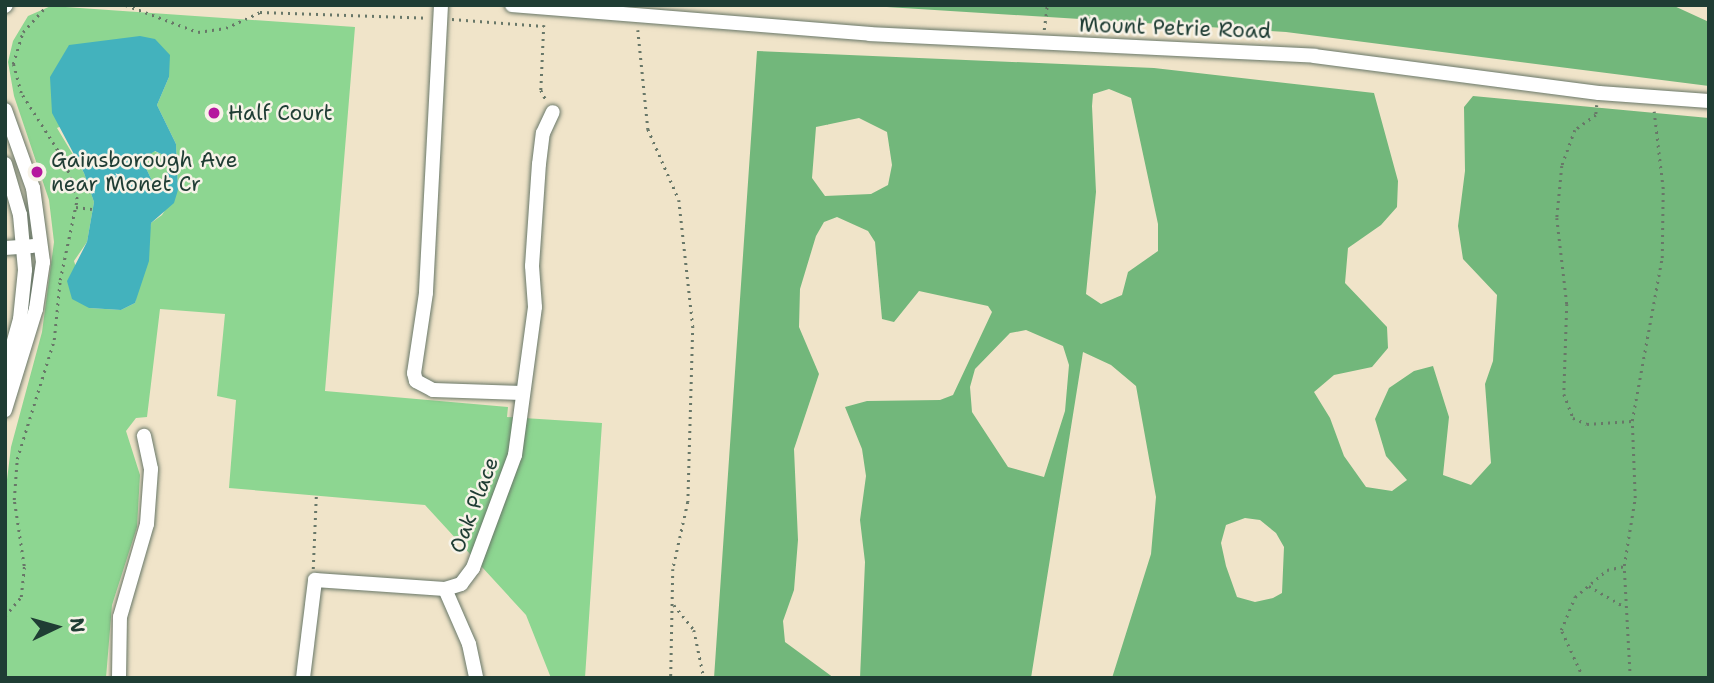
<!DOCTYPE html>
<style>
body{margin:0}
#map{position:relative;width:1714px;height:683px;overflow:hidden;background:#f0e4c9;font-family:"Shantell Sans",sans-serif}
div>[style]{position:absolute}
[style*='--x']{left:calc(var(--x)*1px);top:calc(var(--y)*1px);width:calc(var(--w)*1px);rotate:calc(var(--a)*1deg)}
.green>*{inset:0;background:#8dd691}
.forest>*{inset:0;background:#72b77b}
.water>*{inset:0;background:#43b2bd}
.path>*{height:2.5px;margin-top:-1.25px;transform-origin:0;background:repeating-linear-gradient(90deg,#687768 0 2px,transparent 0 7px)}
.roads{filter:drop-shadow(0 0 2px #687768) drop-shadow(0 0 2px #687768)}
.minor>*{height:14px;margin:-7px;padding:0 7px;transform-origin:7px;border-radius:7px;background:#fff}
.dots>*{width:19px;height:19px;translate:-50% -50%;box-sizing:border-box;border:4px solid #f7f3e8;border-radius:50%}
span{translate:-50% -50%;white-space:nowrap;text-align:center;line-height:1.15;-webkit-text-stroke:5px #f7f3e8;paint-order:stroke}
.street-label{font-size:21px;color:#1f3d34}
.poi-label{font-size:21px;color:#1f3d34}
.left{translate:0 -50%;text-align:left}
.frame{position:absolute;inset:0;border:7px solid #1f3d34;pointer-events:none}
.north{position:absolute;left:21px;top:592px;width:70px;height:70px;-webkit-text-stroke:5px #f7f3e8;paint-order:stroke;rotate:85deg;font-size:19px;font-weight:700;line-height:28px;text-align:center;color:#1f3d34}
.north::after{content:'';display:block;margin:auto;width:24px;height:32px;background:#1f3d34;clip-path:polygon(50% 0,100% 100%,50% 72%,0 100%)}
</style>
<div id="map">
<div class="green">
<div style="clip-path:polygon(evenodd,51px 6px,355px 27px,325px 391px,508px 407px,507px 417px,602px 423px,585px 678px,551px 678px,526px 615px,425px 505px,229px 488px,236px 400px,217px 396px,225px 314px,160px 309px,147px 417px,136px 418px,126px 431px,140px 475px,137px 527px,112px 605px,106px 678px,5px 678px,5px 496px,11px 447px,42px 332px,54px 242px,49px 200px,14px 96px,8px 62px,13px 41px,28px 16px,51px 6px,169px 77px,157px 105px,176px 144px,178px 190px,162px 215px,151px 223px,135px 303px,121px 310px,89px 308px,74px 261px,87px 242px,94px 202px,84px 173px,57px 128px,169px 77px)"></div>
<div style="clip-path:polygon(154px 151px,165px 156px,169px 166px,165px 184px,153px 183px,146px 168px,147px 156px)"></div>
</div>
<div class="forest">
<div style="clip-path:polygon(855px 5px,1672px 5px,1709px 22px,1709px 86px,1286px 32px)"></div>
<div style="clip-path:polygon(evenodd,757px 51px,1154px 68px,1374px 93px,1398px 181px,1397px 207px,1381px 225px,1348px 248px,1345px 283px,1387px 327px,1388px 348px,1372px 367px,1334px 375px,1314px 392px,1330px 418px,1344px 456px,1366px 487px,1392px 491px,1407px 480px,1386px 456px,1375px 419px,1389px 388px,1414px 371px,1433px 366px,1449px 417px,1443px 475px,1471px 485px,1491px 463px,1485px 384px,1493px 361px,1497px 295px,1463px 259px,1458px 226px,1465px 171px,1464px 107px,1473px 96px,1709px 118px,1709px 678px,1112px 678px,1151px 554px,1156px 497px,1136px 386px,1111px 365px,1083px 352px,1031px 678px,860px 678px,865px 562px,860px 520px,866px 476px,862px 449px,845px 407px,867px 401px,940px 400px,953px 395px,992px 312px,988px 306px,919px 291px,894px 322px,882px 319px,875px 242px,868px 231px,837px 217px,824px 222px,816px 236px,800px 289px,799px 327px,819px 374px,794px 449px,798px 540px,794px 590px,783px 621px,785px 642px,834px 678px,714px 678px,757px 51px,1109px 89px,1131px 98px,1158px 224px,1158px 251px,1128px 272px,1122px 295px,1101px 304px,1086px 294px,1096px 192px,1092px 106px,1093px 94px,1109px 89px,757px 51px,859px 118px,887px 132px,892px 165px,888px 185px,871px 194px,825px 196px,812px 178px,816px 127px,859px 118px,757px 51px,1026px 330px,1063px 346px,1069px 365px,1065px 411px,1044px 477px,1008px 467px,972px 412px,970px 387px,975px 369px,1010px 333px,1026px 330px,757px 51px,1245px 518px,1260px 520px,1276px 533px,1284px 547px,1282px 593px,1273px 598px,1255px 602px,1237px 597px,1226px 566px,1221px 543px,1226px 525px,1245px 518px)"></div>
</div>
<div class="water">
<div style="clip-path:polygon(evenodd,140px 36px,155px 39px,170px 55px,169px 77px,157px 105px,176px 144px,178px 190px,174px 203px,151px 223px,149px 261px,135px 303px,121px 310px,89px 308px,72px 299px,67px 281px,87px 242px,94px 202px,84px 173px,52px 113px,50px 77px,69px 45px,140px 36px,155px 151px,165px 156px,169px 166px,165px 184px,153px 183px,146px 168px,147px 156px,155px 151px)"></div>
</div>
<div class="path">
<div style="--x:126;--y:5;--w:77;--a:20.6"></div>
<div style="--x:198;--y:32;--w:28;--a:-8"></div>
<div style="--x:226;--y:28;--w:38;--a:-25"></div>
<div style="--x:260;--y:12;--w:168;--a:2"></div>
<div style="--x:452;--y:19;--w:92;--a:4.4"></div>
<div style="--x:544;--y:25;--w:65;--a:92.6"></div>
<div style="--x:541;--y:90;--w:11;--a:63"></div>
<div style="--x:638;--y:30;--w:100;--a:84.2"></div>
<div style="--x:648;--y:129;--w:77;--a:66.4"></div>
<div style="--x:679;--y:200;--w:127;--a:83.7"></div>
<div style="--x:693;--y:326;--w:176;--a:91.6"></div>
<div style="--x:688;--y:502;--w:69;--a:102.6"></div>
<div style="--x:673;--y:569;--w:109;--a:91.1"></div>
<div style="--x:1044;--y:30;--w:25;--a:-83"></div>
<div style="--x:1597;--y:105;--w:10;--a:96"></div>
<div style="--x:1596;--y:115;--w:26;--a:144"></div>
<div style="--x:1575;--y:130;--w:38;--a:110"></div>
<div style="--x:1562;--y:166;--w:52;--a:95.5"></div>
<div style="--x:1557;--y:218;--w:87;--a:83.4"></div>
<div style="--x:1567;--y:304;--w:90;--a:91.9"></div>
<div style="--x:1564;--y:394;--w:26;--a:69"></div>
<div style="--x:1573;--y:418;--w:15;--a:23"></div>
<div style="--x:1587;--y:424;--w:45;--a:-3.8"></div>
<div style="--x:76;--y:207;--w:16;--a:7"></div>
<div style="--x:313;--y:569;--w:73;--a:-87.6"></div>
<div style="--x:1589;--y:586;--w:42;--a:30.3"></div>
<div style="--x:674;--y:605;--w:32;--a:51"></div>
<div style="--x:694;--y:630;--w:49;--a:78.2"></div>
<div style="--x:5;--y:616;--w:25;--a:-50"></div>
<div style="--x:21;--y:597;--w:31;--a:-84"></div>
<div style="--x:24;--y:566;--w:67;--a:-98.6"></div>
<div style="--x:14;--y:500;--w:41;--a:-85.8"></div>
<div style="--x:17;--y:459;--w:125;--a:-72.7"></div>
<div style="--x:54;--y:340;--w:60;--a:-84.3"></div>
<div style="--x:60;--y:280;--w:83;--a:-78.1"></div>
<div style="--x:77;--y:199;--w:39;--a:-108"></div>
<div style="--x:65;--y:162;--w:82;--a:-122.5"></div>
<div style="--x:21;--y:93;--w:30;--a:-105"></div>
<div style="--x:13;--y:64;--w:34;--a:-73"></div>
<div style="--x:23;--y:32;--w:36;--a:-48"></div>
<div style="--x:1583;--y:678;--w:53;--a:-114.6"></div>
<div style="--x:1561;--y:630;--w:36;--a:-67"></div>
<div style="--x:1575;--y:597;--w:42;--a:-40.2"></div>
<div style="--x:1607;--y:570;--w:17;--a:-13"></div>
<div style="--x:1630;--y:678;--w:112;--a:-93.1"></div>
<div style="--x:1624;--y:566;--w:69;--a:-80.8"></div>
<div style="--x:1635;--y:498;--w:77;--a:-92.2"></div>
<div style="--x:1632;--y:421;--w:166;--a:-79.6"></div>
<div style="--x:1662;--y:258;--w:69;--a:-89.2"></div>
<div style="--x:1663;--y:189;--w:78;--a:-96.7"></div>
</div>
<div class="roads">
<div class="minor">
<div style="--x:441;--y:5;--w:288;--a:93"></div>
<div style="--x:426;--y:293;--w:81;--a:98.5"></div>
<div style="--x:414;--y:373;--w:8;--a:76"></div>
<div style="--x:416;--y:381;--w:19;--a:28"></div>
<div style="--x:433;--y:390;--w:89;--a:1.9"></div>
<div style="--x:512;--y:5;--w:359;--a:4.6"></div>
<div style="--x:870;--y:34;--w:445;--a:2.8"></div>
<div style="--x:1314;--y:56;--w:287;--a:7.4"></div>
<div style="--x:1599;--y:93;--w:110;--a:4.2"></div>
<div style="--x:5;--y:6;--w:1;--a:-45"></div>
<div style="--x:5;--y:110;--w:83;--a:70.3"></div>
<div style="--x:33;--y:188;--w:75;--a:82.3"></div>
<div style="--x:43;--y:262;--w:48;--a:98.5"></div>
<div style="--x:36;--y:309;--w:106;--a:107.1"></div>
<div style="--x:5;--y:164;--w:53;--a:73.6"></div>
<div style="--x:20;--y:215;--w:55;--a:84.8"></div>
<div style="--x:25;--y:270;--w:49;--a:95.8"></div>
<div style="--x:20;--y:319;--w:56;--a:105.5"></div>
<div style="--x:5;--y:248;--w:27;--a:-4"></div>
<div style="--x:445;--y:589;--w:60;--a:66.4"></div>
<div style="--x:469;--y:644;--w:35;--a:78"></div>
<div style="--x:119;--y:678;--w:61;--a:-89.1"></div>
<div style="--x:120;--y:617;--w:97;--a:-73.8"></div>
<div style="--x:147;--y:524;--w:55;--a:-85.8"></div>
<div style="--x:151;--y:469;--w:34;--a:-102"></div>
<div style="--x:303;--y:678;--w:99;--a:-83"></div>
<div style="--x:315;--y:580;--w:130;--a:4"></div>
<div style="--x:445;--y:589;--w:17;--a:-17"></div>
<div style="--x:461;--y:584;--w:20;--a:-53"></div>
<div style="--x:473;--y:568;--w:121;--a:-69.6"></div>
<div style="--x:515;--y:455;--w:149;--a:-82.3"></div>
<div style="--x:535;--y:307;--w:41;--a:-94.2"></div>
<div style="--x:532;--y:266;--w:102;--a:-86.1"></div>
<div style="--x:539;--y:164;--w:31;--a:-83"></div>
<div style="--x:543;--y:133;--w:23;--a:-65"></div>
</div>
</div>
<div class="dots">
<div style="left:214px;top:113px;background:#b5179e"></div>
<div style="left:37px;top:172px;background:#b5179e"></div>
</div>
<div class="street-label">
<span style="left:1175px;top:28px;rotate:2deg">Mount Petrie Road</span>
<span style="left:474px;top:505px;rotate:-69deg">Oak Place</span>
</div>
<div class="poi-label">
<span class="left" style="left:228px;top:113px">Half Court</span>
<span class="left" style="left:51px;top:172px">Gainsborough Ave<br>near Monet Cr</span>
</div>
<div class="frame"></div>
<div class="north">N</div>
</div>
